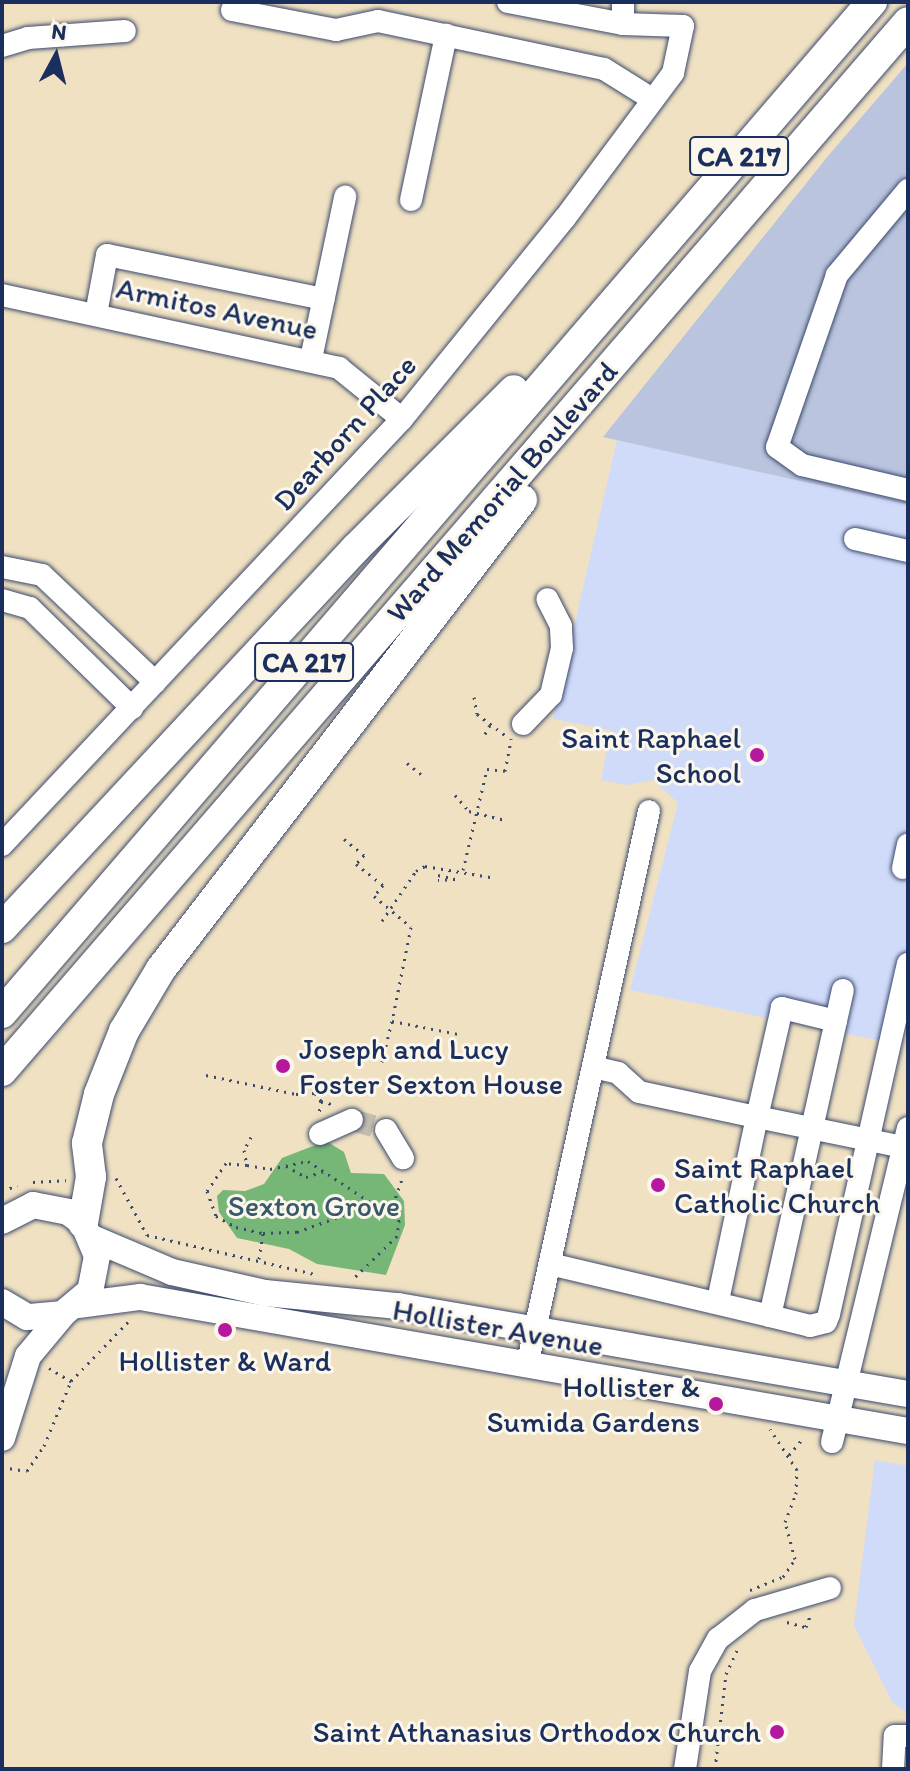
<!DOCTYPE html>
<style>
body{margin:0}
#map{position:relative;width:910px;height:1771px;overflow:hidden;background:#f0e1c2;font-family:Itim,sans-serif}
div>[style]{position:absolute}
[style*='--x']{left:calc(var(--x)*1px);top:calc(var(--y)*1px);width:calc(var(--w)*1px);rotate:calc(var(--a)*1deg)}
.built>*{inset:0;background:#d0daf9}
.industrial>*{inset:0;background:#bac4de}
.forest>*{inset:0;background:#76b677}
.minor-tunnel>*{height:22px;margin-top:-11px;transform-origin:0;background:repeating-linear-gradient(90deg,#c5bdae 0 22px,transparent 0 33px)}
.path>*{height:3px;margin-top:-1.5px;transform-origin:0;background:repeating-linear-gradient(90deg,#3b4a6d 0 2px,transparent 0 8px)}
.roads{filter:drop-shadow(0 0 2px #3b4a6d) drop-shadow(0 0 2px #3b4a6d)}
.minor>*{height:22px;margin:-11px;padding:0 11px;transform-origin:11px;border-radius:11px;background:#fff}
.major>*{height:26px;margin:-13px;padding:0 13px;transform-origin:13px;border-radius:13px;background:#fff}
.highway>*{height:30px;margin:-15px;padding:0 15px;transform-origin:15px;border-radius:15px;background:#fff}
.dots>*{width:22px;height:22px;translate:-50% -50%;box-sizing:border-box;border:4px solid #fbf7ec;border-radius:50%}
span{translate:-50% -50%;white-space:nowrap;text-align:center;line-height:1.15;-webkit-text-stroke:6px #fbf7ec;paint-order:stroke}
.shield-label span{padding:2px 6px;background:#fbf7ec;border:2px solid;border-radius:6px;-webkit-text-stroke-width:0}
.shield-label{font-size:28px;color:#1b2f5e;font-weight:700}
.street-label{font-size:30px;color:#1b2f5e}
.poi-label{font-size:30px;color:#1b2f5e}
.right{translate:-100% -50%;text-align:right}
.left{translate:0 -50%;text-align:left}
.park-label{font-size:30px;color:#395869}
.frame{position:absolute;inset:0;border:4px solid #1b2f5e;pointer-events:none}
.north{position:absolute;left:16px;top:16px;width:80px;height:80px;-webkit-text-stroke:6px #fbf7ec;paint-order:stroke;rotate:7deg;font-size:22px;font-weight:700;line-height:32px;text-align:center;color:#1b2f5e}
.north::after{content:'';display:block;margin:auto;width:28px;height:36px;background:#1b2f5e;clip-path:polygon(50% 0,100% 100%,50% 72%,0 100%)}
</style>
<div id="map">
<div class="built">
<div style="clip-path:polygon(617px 440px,908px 505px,908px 1014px,901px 1045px,630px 990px,678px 803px,653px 780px,627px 785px,601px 780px,611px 730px,553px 719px)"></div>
<div style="clip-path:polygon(875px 1460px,908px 1466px,908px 1713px,892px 1702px,854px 1625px)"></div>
</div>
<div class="industrial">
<div style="clip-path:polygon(908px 63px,908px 505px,603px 437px,828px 156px)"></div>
</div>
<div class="forest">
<div style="clip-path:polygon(326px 1141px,344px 1152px,351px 1173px,384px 1174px,404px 1201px,405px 1225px,386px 1275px,317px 1264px,289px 1249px,237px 1238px,219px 1212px,217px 1196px,223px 1190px,245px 1191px,264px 1184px,282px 1158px)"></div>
</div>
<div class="minor-tunnel">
<div style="--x:352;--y:1120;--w:35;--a:16"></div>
</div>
<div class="path">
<div style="--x:474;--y:697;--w:17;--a:80"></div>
<div style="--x:477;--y:714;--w:35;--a:37"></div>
<div style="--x:485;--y:734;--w:10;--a:-61"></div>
<div style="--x:407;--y:763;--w:19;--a:39"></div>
<div style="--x:455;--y:795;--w:21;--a:49"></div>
<div style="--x:469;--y:811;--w:36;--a:14"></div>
<div style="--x:344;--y:839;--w:26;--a:39"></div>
<div style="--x:364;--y:855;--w:12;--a:132"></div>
<div style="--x:356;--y:864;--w:34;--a:38"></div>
<div style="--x:383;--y:885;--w:14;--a:129"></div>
<div style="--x:374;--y:896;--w:48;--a:40"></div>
<div style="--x:411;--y:927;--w:96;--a:101.4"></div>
<div style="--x:392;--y:1021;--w:67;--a:11.1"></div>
<div style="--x:463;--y:870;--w:104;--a:-76.6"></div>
<div style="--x:487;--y:769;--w:18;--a:6"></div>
<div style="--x:505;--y:771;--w:33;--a:-79"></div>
<div style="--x:438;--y:875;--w:17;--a:13"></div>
<div style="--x:455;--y:879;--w:17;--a:177"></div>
<div style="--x:382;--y:921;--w:60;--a:-55.8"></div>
<div style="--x:416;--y:871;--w:10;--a:-29"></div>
<div style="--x:425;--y:866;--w:66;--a:9.6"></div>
<div style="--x:382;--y:1062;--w:42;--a:-76.3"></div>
<div style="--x:206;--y:1075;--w:92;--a:11.9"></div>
<div style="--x:296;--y:1094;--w:19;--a:-3"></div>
<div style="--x:315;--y:1093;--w:10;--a:53"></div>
<div style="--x:321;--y:1101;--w:12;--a:99"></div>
<div style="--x:321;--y:1101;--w:15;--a:16"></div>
<div style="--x:251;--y:1137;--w:15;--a:118"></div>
<div style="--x:244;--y:1150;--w:15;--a:79"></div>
<div style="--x:247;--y:1165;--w:23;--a:10"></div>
<div style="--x:270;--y:1169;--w:39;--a:-12"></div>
<div style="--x:308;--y:1161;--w:78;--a:33.5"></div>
<div style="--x:247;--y:1165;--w:21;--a:-175"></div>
<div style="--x:226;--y:1163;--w:34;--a:124"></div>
<div style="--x:207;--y:1191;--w:27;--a:70"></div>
<div style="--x:216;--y:1216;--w:23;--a:29"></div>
<div style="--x:236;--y:1227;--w:28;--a:13"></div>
<div style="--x:263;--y:1233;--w:34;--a:-2"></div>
<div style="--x:297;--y:1232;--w:81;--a:-20.2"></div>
<div style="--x:373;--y:1204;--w:20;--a:3"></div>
<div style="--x:393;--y:1205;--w:10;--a:45"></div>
<div style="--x:400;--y:1212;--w:24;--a:97"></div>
<div style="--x:397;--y:1236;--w:60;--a:135.7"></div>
<div style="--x:286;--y:1166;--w:23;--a:29"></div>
<div style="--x:306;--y:1177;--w:23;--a:-18"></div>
<div style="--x:116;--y:1178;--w:65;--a:61.5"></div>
<div style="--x:147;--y:1235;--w:171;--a:13.1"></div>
<div style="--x:33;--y:1182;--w:33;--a:-3"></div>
<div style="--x:2;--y:1190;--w:16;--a:-14"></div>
<div style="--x:393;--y:1205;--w:28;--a:-71"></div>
<div style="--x:259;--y:1259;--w:26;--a:-81"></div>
<div style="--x:49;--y:1368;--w:26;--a:31"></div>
<div style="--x:71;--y:1381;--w:83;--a:-46"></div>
<div style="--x:789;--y:1455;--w:23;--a:-50"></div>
<div style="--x:2;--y:1467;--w:25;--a:9"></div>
<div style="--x:27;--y:1471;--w:30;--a:-56"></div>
<div style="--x:44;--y:1446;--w:70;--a:-67.4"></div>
<div style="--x:750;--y:1590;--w:35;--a:-22"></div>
<div style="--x:783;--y:1577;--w:22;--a:-56"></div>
<div style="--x:795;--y:1559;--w:38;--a:-105"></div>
<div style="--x:785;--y:1522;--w:30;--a:-69"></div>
<div style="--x:796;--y:1494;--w:24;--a:-88"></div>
<div style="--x:797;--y:1470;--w:49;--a:-123.4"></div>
<div style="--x:787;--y:1622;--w:20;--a:15"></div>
<div style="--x:806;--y:1627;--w:12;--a:-70"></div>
<div style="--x:715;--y:1769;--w:96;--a:-83.4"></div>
<div style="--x:726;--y:1674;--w:26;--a:-65"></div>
</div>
<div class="roads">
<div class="minor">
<div style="--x:508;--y:2;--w:117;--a:10.8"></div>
<div style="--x:623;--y:24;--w:22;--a:-90"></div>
<div style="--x:232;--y:10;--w:106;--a:10.9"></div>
<div style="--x:336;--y:30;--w:43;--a:-12.1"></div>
<div style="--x:378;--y:21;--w:231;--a:12"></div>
<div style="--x:604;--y:69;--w:57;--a:32"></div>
<div style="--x:2;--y:46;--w:27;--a:-17"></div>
<div style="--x:28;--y:38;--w:97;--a:-4.1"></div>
<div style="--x:908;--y:190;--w:111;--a:129.9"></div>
<div style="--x:837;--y:275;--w:182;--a:109.2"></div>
<div style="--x:777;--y:447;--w:31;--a:36"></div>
<div style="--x:802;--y:465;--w:109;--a:13.3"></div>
<div style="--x:411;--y:200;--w:169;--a:-78"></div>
<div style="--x:2;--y:295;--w:345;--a:12.2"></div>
<div style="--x:339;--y:368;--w:81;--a:39"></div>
<div style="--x:96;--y:314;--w:60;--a:-79.4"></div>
<div style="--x:107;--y:255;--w:221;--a:11.5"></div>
<div style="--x:311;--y:359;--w:166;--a:-78.1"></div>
<div style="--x:855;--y:539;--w:54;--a:12.8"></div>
<div style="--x:2;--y:567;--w:41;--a:11.3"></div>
<div style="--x:42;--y:575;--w:156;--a:43.4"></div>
<div style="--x:2;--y:600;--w:29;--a:16"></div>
<div style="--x:30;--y:608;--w:143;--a:44.4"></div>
<div style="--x:523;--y:724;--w:40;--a:-46"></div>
<div style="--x:551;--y:695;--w:48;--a:-76.8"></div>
<div style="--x:562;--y:648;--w:22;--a:-93"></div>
<div style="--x:561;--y:626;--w:30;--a:-117"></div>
<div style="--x:2;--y:845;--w:584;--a:-46.8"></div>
<div style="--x:402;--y:419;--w:259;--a:-51"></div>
<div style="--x:565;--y:218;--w:181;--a:-53.3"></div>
<div style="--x:673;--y:73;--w:48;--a:-78"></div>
<div style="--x:683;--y:26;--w:60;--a:-178.1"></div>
<div style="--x:903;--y:868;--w:24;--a:-78"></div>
<div style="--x:836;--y:1021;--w:56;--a:-166.5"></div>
<div style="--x:782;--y:1008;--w:112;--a:102.9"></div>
<div style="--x:757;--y:1117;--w:154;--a:11.6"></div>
<div style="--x:593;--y:1067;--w:26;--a:13"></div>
<div style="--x:618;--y:1073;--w:28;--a:42"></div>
<div style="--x:639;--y:1092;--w:121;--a:12"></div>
<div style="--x:757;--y:1117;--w:188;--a:102"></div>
<div style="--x:386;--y:1130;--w:33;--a:59"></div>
<div style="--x:320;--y:1134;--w:35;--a:-24"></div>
<div style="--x:550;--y:1264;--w:226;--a:13.3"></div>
<div style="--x:770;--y:1316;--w:334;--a:-77.4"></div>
<div style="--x:770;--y:1316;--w:41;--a:14"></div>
<div style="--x:810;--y:1326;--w:16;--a:-14"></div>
<div style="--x:826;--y:1322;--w:9;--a:-69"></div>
<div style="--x:829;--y:1314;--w:359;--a:-77.3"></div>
<div style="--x:527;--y:1366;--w:568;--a:-77.6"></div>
<div style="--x:832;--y:1442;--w:323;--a:-76.4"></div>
<div style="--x:685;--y:1769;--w:99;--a:-81.3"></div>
<div style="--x:700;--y:1671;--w:37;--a:-61"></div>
<div style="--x:718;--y:1639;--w:47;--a:-38.1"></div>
<div style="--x:755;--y:1610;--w:78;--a:-16.3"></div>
<div style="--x:893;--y:1769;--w:33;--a:-87"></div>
<div style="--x:895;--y:1736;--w:13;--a:0"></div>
</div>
<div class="major">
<div style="--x:2;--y:1221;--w:35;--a:-27"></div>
<div style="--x:33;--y:1205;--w:36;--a:11"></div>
<div style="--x:68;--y:1212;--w:19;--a:36"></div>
<div style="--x:83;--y:1223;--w:36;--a:67"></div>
<div style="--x:97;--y:1256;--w:36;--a:101"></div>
<div style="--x:90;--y:1291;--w:35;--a:140"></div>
<div style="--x:63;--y:1314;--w:36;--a:175"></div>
<div style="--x:27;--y:1317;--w:29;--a:-149"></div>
<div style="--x:92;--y:1238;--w:87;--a:23"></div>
<div style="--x:172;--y:1272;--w:95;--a:12.7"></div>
<div style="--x:265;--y:1293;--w:134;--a:5.6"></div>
<div style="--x:398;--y:1306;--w:518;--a:9.79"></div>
<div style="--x:78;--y:1305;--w:63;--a:-7.4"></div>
<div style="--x:140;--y:1297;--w:780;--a:9.9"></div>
<div style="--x:2;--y:1438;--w:86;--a:-72.4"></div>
<div style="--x:28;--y:1356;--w:55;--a:-50.2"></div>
</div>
<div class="highway">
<div style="--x:2;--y:928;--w:519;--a:-47.03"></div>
<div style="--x:356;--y:548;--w:223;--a:-45"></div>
<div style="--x:2;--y:1013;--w:1334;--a:-49.29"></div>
<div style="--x:2;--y:1071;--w:1386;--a:-49.18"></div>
<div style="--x:83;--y:1223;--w:47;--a:-80.1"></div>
<div style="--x:91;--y:1177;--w:34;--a:-97"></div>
<div style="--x:87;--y:1143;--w:50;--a:-76.2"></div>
<div style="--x:99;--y:1094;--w:68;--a:-68.4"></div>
<div style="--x:124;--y:1031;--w:72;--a:-59.2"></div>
<div style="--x:161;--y:969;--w:592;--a:-52.41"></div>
</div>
</div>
<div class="dots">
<div style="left:757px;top:755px;background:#b5179e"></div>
<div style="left:283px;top:1066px;background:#b5179e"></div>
<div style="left:658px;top:1185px;background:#b5179e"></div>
<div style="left:225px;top:1330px;background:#b5179e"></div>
<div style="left:716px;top:1404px;background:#b5179e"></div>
<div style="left:777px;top:1732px;background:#b5179e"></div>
</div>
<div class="shield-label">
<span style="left:739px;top:156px">CA 217</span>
<span style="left:304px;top:662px">CA 217</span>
</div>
<div class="street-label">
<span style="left:217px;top:309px;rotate:12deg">Armitos Avenue</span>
<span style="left:345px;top:433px;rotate:-48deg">Dearborn Place</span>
<span style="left:502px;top:492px;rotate:-49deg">Ward Memorial Boulevard</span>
<span style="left:498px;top:1328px;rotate:10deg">Hollister Avenue</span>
</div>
<div class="poi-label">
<span class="right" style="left:741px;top:755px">Saint Raphael<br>School</span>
<span class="left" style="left:299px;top:1066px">Joseph and Lucy<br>Foster Sexton House</span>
<span class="left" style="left:674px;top:1185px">Saint Raphael<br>Catholic Church</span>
<span style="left:225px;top:1361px">Hollister &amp; Ward</span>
<span class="right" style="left:700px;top:1404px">Hollister &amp;<br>Sumida Gardens</span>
<span class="right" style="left:761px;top:1732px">Saint Athanasius Orthodox Church</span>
</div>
<div class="park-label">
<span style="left:314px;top:1206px">Sexton Grove</span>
</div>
<div class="frame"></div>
<div class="north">N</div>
</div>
